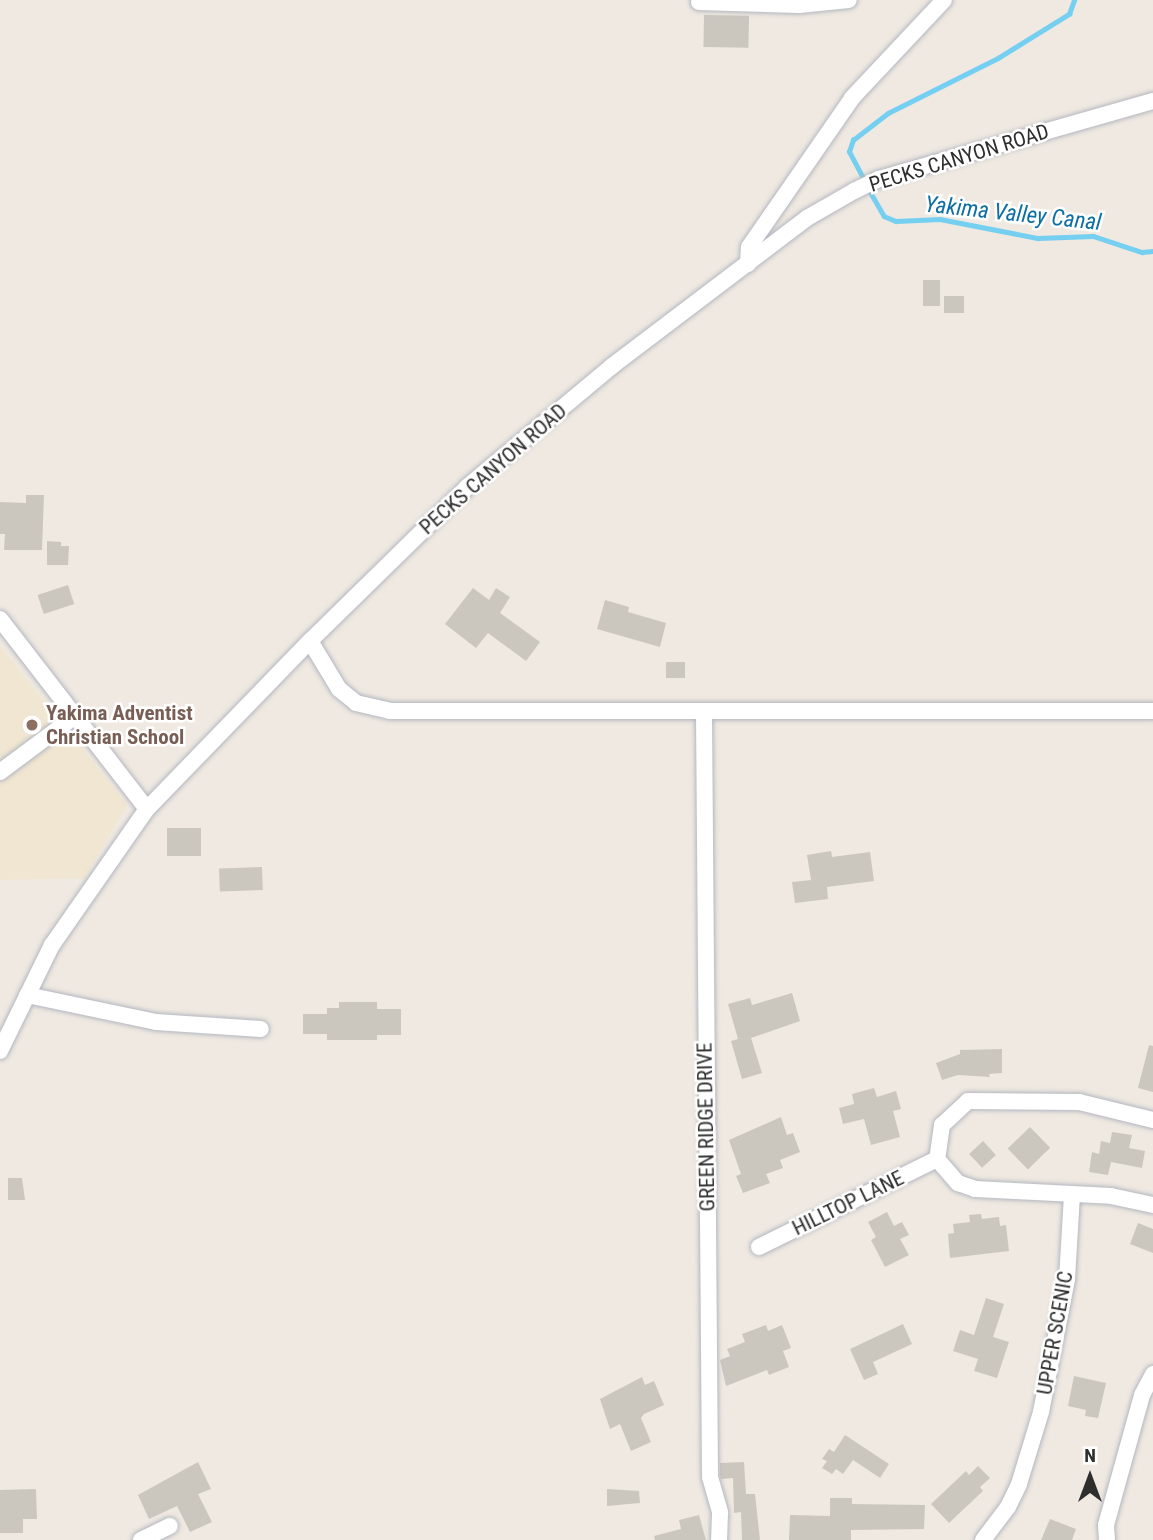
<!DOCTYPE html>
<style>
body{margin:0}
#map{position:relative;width:1153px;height:1540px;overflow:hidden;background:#efe9e1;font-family:"Roboto Condensed",sans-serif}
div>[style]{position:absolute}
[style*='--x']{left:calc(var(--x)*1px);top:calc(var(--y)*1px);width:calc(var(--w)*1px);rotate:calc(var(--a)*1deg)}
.education>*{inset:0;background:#f0e6d1}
.stream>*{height:4.5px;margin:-2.25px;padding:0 2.25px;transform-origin:2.25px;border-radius:2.25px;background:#75cff0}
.building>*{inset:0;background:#cbc7bf;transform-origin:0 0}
.roads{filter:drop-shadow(0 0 2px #b4b7c1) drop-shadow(0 0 2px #b4b7c1)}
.minor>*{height:16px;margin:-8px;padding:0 8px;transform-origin:8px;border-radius:8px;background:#fff}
.dots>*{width:19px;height:19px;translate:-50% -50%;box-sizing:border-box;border:4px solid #fff;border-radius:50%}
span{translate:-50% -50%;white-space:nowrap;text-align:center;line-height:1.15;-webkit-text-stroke:5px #fff;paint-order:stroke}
.street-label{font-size:21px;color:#2e2e2e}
.education-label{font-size:21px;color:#785e54;font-weight:700}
.left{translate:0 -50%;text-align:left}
.water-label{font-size:23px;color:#0d6fa3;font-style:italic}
.north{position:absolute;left:1055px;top:1442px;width:70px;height:70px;-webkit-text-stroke:5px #fff;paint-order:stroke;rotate:0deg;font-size:19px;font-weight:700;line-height:28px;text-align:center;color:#2e2e2e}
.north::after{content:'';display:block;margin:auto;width:24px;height:32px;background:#2e2e2e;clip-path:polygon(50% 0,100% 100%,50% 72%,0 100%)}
</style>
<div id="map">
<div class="education">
<div style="clip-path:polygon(0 646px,127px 805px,84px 878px,0 880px)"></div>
</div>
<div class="stream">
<div style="--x:864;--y:180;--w:32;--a:-118"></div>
<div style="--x:849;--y:152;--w:13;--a:-72"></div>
<div style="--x:853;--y:140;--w:44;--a:-37.6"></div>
<div style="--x:888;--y:113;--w:123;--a:-26.6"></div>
<div style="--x:998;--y:58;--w:84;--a:-31.8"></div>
<div style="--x:1069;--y:14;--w:15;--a:-70"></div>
<div style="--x:868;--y:188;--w:32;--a:60"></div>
<div style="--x:884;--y:216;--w:13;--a:23"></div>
<div style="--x:896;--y:221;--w:44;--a:-2.6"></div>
<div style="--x:940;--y:219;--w:100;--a:11"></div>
<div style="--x:1038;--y:238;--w:55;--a:-2.1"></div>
<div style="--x:1093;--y:236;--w:52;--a:18.1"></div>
<div style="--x:1142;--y:252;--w:11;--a:-5"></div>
</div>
<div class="building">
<div style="left:704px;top:15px;width:45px;height:32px;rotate:1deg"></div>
<div style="left:923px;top:280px;width:17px;height:26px"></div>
<div style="left:944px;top:296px;width:20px;height:17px"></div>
<div style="clip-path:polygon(26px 495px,44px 495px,42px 550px,4px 550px,5px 534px,0 534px,0 502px,26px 503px)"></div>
<div style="clip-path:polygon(47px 541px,61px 542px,61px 546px,69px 546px,68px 565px,47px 565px)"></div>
<div style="left:68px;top:585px;width:20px;height:32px;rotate:72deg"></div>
<div style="clip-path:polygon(473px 588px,489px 600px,496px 588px,510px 597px,500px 613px,540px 642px,526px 661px,488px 633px,476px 648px,445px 624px)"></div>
<div style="clip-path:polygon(605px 600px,629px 607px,628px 612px,666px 623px,660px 647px,597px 629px)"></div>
<div style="left:666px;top:662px;width:19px;height:16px"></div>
<div style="left:167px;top:828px;width:34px;height:28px"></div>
<div style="clip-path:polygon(831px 851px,832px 857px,870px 852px,874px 881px,827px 887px,828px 899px,795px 903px,792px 882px,811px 880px,807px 855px)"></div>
<div style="left:262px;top:867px;width:23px;height:43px;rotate:88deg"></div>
<div style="clip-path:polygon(792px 993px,800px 1021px,751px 1038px,762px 1073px,742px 1079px,731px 1041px,738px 1039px,728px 1004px,750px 998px,752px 1005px)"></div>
<div style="clip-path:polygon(339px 1002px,377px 1002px,377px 1009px,401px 1009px,401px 1035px,377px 1035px,377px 1040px,327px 1040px,327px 1034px,303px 1034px,303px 1014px,327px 1014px,327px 1008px,339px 1008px)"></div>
<div style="clip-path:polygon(1149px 1045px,1153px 1046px,1153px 1092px,1138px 1088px)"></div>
<div style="clip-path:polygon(1002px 1049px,1002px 1073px,989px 1074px,990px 1077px,958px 1075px,942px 1080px,936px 1063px,960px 1054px,960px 1050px)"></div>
<div style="clip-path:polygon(874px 1088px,877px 1097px,896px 1091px,901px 1109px,893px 1111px,900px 1137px,871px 1145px,864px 1119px,843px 1124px,839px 1108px,854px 1104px,852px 1094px)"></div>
<div style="clip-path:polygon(781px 1117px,787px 1135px,793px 1133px,800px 1152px,780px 1160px,783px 1168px,766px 1174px,770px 1183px,743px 1193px,736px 1176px,741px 1174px,729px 1140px)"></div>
<div style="left:1030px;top:1127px;width:29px;height:31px;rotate:46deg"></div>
<div style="clip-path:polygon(1112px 1132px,1132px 1135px,1129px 1148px,1145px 1151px,1142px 1168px,1111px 1162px,1108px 1175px,1089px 1172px,1092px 1152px,1099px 1154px,1101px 1141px,1110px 1143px)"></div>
<div style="left:983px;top:1141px;width:19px;height:19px;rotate:47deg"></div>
<div style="clip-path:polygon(8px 1178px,22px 1178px,25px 1200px,8px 1200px)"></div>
<div style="clip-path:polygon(887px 1212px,894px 1226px,902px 1222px,909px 1235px,900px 1239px,909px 1255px,885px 1267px,871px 1240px,876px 1237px,868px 1222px)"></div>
<div style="clip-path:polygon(981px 1214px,982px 1219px,999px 1217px,1000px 1226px,1006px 1225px,1009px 1251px,950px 1258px,948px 1234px,954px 1233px,953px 1224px,970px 1222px,969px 1215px)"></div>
<div style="clip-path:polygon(1138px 1223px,1153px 1229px,1153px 1253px,1130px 1244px)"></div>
<div style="clip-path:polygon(986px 1298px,1004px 1304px,993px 1337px,1009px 1342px,997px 1378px,974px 1371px,978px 1359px,953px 1351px,960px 1330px,974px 1335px)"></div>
<div style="clip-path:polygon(903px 1324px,912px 1344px,873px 1362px,878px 1374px,864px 1380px,850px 1349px)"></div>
<div style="clip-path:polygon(766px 1325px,768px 1331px,782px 1325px,791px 1348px,783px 1351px,789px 1367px,769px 1375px,767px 1370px,726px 1386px,720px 1360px,730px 1356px,727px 1349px,745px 1342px,742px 1334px)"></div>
<div style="clip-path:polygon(1074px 1376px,1106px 1383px,1098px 1418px,1085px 1416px,1086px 1410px,1068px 1406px)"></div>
<div style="clip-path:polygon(642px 1377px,645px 1385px,654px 1381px,664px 1405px,644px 1414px,641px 1418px,651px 1442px,631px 1451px,620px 1424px,610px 1429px,600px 1399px)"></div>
<div style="clip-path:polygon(845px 1435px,889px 1464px,880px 1478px,853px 1460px,843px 1474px,836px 1469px,832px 1474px,822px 1468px,827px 1461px,822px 1459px,829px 1449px,834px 1452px)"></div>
<div style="clip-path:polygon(198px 1462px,211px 1489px,198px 1494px,212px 1522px,190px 1532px,177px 1506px,149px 1519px,138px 1495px)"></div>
<div style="clip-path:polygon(744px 1462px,746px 1494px,755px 1494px,760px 1540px,742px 1540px,741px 1512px,734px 1513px,733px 1478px,721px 1479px,720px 1476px,720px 1463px)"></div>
<div style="clip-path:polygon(978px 1466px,990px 1478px,980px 1487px,983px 1491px,949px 1523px,931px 1504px,966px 1471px,969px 1475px)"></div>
<div style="clip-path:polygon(36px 1489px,37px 1519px,23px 1519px,23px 1533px,0 1533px,0 1490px)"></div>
<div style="clip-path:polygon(607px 1489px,639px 1491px,640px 1503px,607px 1506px)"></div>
<div style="clip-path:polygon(830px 1498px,852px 1498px,852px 1504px,925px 1505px,924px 1529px,851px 1530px,851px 1540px,789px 1540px,790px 1515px,830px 1516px)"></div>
<div style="clip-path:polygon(699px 1515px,706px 1540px,655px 1540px,654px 1536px,681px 1529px,679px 1520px)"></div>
<div style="clip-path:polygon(1050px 1519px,1076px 1529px,1072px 1540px,1041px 1540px)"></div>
</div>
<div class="roads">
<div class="minor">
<div style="--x:699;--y:2;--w:100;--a:1.7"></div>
<div style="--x:799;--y:5;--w:50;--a:-5.7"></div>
<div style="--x:748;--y:264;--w:17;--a:-87"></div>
<div style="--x:749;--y:247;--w:181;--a:-55.3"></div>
<div style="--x:852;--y:98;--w:134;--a:-46.8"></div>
<div style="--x:0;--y:619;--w:240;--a:52.3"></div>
<div style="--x:310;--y:641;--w:56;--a:58.9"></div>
<div style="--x:339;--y:689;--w:22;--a:39"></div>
<div style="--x:356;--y:703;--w:35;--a:13"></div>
<div style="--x:390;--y:711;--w:763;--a:0"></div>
<div style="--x:704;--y:713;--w:764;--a:89.55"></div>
<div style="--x:710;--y:1477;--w:37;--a:74"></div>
<div style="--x:720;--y:1513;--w:27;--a:92"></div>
<div style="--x:0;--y:772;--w:94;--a:-36.7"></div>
<div style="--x:27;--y:995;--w:132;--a:11.8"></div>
<div style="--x:156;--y:1022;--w:105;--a:3.8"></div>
<div style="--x:0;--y:1051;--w:118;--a:-63.9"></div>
<div style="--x:52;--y:945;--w:166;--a:-55.1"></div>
<div style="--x:147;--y:809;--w:234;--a:-45.9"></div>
<div style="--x:310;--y:641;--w:220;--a:-44.4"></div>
<div style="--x:467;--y:487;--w:189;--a:-39.8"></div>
<div style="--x:612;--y:366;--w:245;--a:-37.2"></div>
<div style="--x:807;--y:218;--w:54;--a:-29.9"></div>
<div style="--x:854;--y:191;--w:28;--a:-26"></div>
<div style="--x:879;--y:179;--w:285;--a:-15.9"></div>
<div style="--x:1153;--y:1120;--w:76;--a:-166.3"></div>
<div style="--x:1079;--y:1102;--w:111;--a:-179.5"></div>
<div style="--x:968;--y:1101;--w:35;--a:137"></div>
<div style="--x:942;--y:1125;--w:34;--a:98"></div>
<div style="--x:937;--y:1159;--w:32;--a:49"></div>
<div style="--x:958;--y:1183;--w:18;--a:19"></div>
<div style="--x:975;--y:1189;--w:136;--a:2.9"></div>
<div style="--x:1111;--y:1196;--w:43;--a:12.1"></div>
<div style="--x:759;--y:1247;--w:199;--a:-26.3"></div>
<div style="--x:141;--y:1540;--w:32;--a:-26"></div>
<div style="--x:983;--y:1540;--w:41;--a:-52.9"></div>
<div style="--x:1008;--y:1507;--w:25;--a:-64"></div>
<div style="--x:1019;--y:1484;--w:75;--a:-73"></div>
<div style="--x:1041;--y:1412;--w:136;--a:-78.9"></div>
<div style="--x:1067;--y:1279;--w:84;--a:-86.6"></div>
<div style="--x:1107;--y:1540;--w:15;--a:-94"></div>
<div style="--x:1106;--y:1525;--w:135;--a:-74.5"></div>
<div style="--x:1142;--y:1395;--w:24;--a:-62"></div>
</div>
</div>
<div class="dots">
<div style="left:32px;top:725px;background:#8d6e63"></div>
</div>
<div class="street-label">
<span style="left:959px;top:158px;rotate:-17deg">PECKS CANYON ROAD</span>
<span style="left:493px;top:469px;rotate:-41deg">PECKS CANYON ROAD</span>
<span style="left:706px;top:1127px;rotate:-91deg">GREEN RIDGE DRIVE</span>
<span style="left:848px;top:1203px;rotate:-26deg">HILLTOP LANE</span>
<span style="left:1055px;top:1333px;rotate:-80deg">UPPER SCENIC</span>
</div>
<div class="education-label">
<span class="left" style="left:46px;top:725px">Yakima Adventist<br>Christian School</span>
</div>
<div class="water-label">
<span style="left:1013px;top:214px;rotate:6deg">Yakima Valley Canal</span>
</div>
<div class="north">N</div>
</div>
